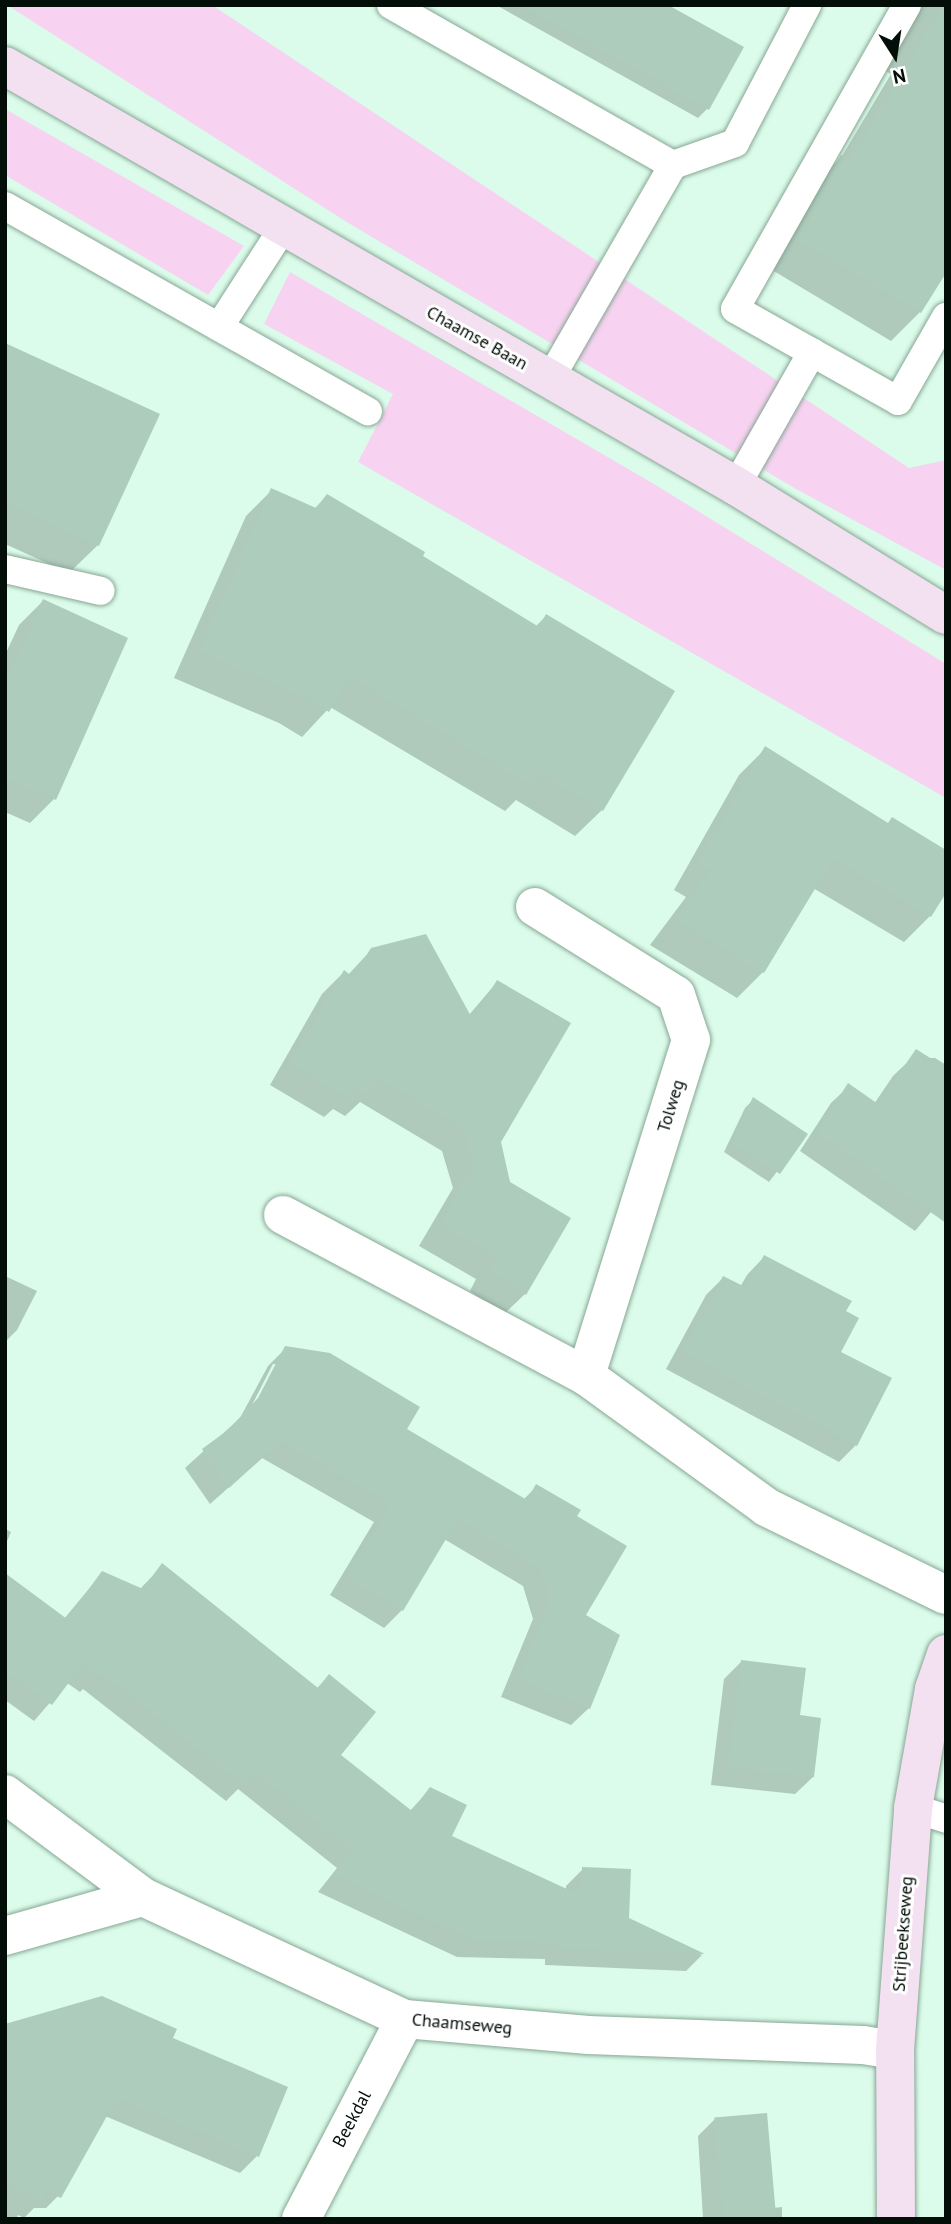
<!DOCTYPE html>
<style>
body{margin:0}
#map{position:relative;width:951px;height:2224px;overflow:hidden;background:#dbfcea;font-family:"PT Sans",sans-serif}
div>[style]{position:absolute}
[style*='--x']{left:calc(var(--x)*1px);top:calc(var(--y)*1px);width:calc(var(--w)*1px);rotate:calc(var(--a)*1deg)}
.green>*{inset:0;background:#f7d3f1}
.shadow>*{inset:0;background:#0003}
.building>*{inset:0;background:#adccbb;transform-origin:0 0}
.roads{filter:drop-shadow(0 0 2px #88a695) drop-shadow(0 0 2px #88a695)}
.service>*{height:28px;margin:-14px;padding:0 14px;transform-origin:14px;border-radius:14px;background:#fff}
.minor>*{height:38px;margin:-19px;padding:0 19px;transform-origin:19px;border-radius:19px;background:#fff}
.secondary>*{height:38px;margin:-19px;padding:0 19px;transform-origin:19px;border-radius:19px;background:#f3e0f1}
span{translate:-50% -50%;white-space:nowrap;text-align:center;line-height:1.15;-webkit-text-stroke:6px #fff;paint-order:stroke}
.street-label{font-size:18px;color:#040e09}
.frame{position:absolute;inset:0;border:7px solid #040e09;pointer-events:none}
.north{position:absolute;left:860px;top:21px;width:70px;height:70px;-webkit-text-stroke:5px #fff;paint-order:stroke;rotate:168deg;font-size:19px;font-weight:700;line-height:28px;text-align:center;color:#040e09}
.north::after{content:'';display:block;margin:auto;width:24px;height:32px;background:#040e09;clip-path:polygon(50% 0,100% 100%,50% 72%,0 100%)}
</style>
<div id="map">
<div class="green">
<div style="clip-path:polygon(7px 5px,212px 5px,909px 468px,946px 460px,946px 570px,796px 489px,345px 221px)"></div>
<div style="clip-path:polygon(5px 109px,244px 246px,208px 295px,5px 175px)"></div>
<div style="clip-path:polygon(290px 272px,654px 484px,946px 664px,946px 798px,358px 462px,393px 394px,264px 324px)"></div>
</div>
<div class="shadow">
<div style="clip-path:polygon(496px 5px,664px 5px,707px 109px,698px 118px)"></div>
<div style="clip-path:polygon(918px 5px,946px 5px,946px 269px,920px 312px,891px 341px,767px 267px,813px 186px,842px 156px,891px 74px,880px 68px)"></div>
<div style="clip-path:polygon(5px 345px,98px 545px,69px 573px,5px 544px)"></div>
<div style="clip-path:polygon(272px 490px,314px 509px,327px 496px,535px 627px,546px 616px,602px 810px,575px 836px,516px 800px,505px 811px,330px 707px,302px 737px,279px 723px,174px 678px,246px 516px)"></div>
<div style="clip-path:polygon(43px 601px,126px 639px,54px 799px,30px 823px,5px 812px,5px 655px,19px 625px)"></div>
<div style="clip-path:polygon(765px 749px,930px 916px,904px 942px,813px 888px,763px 972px,737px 998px,650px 945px,686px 897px,674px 890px,739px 775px)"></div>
<div style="clip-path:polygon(372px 949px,469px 1015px,497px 982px,499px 1142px,525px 1294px,503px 1315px,470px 1291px,476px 1279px,419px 1246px,453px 1188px,442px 1151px,360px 1102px,345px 1116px,333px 1109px,324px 1117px,270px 1085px,322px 994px,344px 972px,348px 975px)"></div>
<div style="clip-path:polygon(912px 1058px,935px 1058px,946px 1065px,946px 1194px,915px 1231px,800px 1151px,831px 1103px,849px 1086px,874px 1104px,893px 1076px)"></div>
<div style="clip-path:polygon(754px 1099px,805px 1135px,769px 1182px,724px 1152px,745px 1108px)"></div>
<div style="clip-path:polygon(764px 1257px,844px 1312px,838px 1352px,856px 1445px,839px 1462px,666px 1369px,706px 1295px,723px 1278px,740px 1287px,747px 1275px)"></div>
<div style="clip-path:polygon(5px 1276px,37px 1291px,17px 1330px,5px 1342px)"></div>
<div style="clip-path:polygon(evenodd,286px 1348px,404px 1430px,523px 1500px,537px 1486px,575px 1517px,589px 1708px,571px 1725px,501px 1697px,533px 1619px,523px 1586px,444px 1539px,402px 1610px,384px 1628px,330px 1595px,374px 1522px,262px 1458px,210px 1504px,185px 1468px,240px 1418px,268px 1366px,286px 1348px,273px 1364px,277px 1364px,255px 1407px,252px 1405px,273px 1364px)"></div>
<div style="clip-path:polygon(5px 1529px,11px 1532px,5px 1546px)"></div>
<div style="clip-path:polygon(163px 1565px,316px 1689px,329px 1676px,339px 1756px,409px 1812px,430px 1789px,450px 1837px,566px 1891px,566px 1886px,583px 1869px,627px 1919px,702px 1955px,686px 1971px,545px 1965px,545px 1959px,457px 1957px,318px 1892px,337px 1868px,238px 1789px,226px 1801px,83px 1689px,80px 1692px,67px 1683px,34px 1721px,5px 1700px,5px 1575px,64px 1619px,102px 1573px,140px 1589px)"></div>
<div style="clip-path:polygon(742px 1661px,798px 1716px,813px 1777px,795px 1794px,711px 1785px,724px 1679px)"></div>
<div style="clip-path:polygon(5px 2027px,171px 2039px,285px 2088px,257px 2156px,240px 2173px,105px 2116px,63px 2191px,46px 2208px,34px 2208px,24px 2218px,18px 2215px,16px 2219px,5px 2219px)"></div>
<div style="clip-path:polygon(715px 2119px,773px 2208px,782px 2207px,782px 2219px,703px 2219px,698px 2136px)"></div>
</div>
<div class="building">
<div style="clip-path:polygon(521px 5px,668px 5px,744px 47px,709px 110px)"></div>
<div style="clip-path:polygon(942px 5px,946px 5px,946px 273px,921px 313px,794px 238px,841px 155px,850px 160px)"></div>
<div style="clip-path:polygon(5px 343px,160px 414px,99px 546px,5px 502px)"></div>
<div style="clip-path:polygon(271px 488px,316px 508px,327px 494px,425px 552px,423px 556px,539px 627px,546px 614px,675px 691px,603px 811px,540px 773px,532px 786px,350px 677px,329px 712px,305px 697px,199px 651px)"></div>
<div style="clip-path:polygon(43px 599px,128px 638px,56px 800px,5px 777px,5px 681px)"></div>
<div style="clip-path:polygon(765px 746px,888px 823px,892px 817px,946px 850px,946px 893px,931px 917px,833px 859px,764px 973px,675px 919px,710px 870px,698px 863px)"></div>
<div style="clip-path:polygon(426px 934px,473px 1020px,497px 980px,571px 1023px,501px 1142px,510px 1182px,571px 1218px,526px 1295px,490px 1269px,496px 1257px,440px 1224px,474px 1165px,463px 1129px,378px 1078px,368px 1095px,353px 1087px,347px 1097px,290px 1063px,344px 970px,353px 977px,371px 948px)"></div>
<div style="clip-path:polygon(916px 1049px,946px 1068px,946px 1223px,817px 1132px,848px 1083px,878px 1104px)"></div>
<div style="clip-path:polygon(753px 1097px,808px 1134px,780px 1174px,731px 1143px)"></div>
<div style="clip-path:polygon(764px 1255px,852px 1301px,846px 1311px,859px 1318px,841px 1352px,892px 1378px,857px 1446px,682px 1352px,723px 1276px,747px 1288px)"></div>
<div style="clip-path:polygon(285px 1346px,330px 1353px,420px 1407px,407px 1429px,527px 1500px,536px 1484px,581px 1510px,577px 1516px,627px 1546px,586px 1615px,620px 1635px,590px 1709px,518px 1679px,550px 1600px,540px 1568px,458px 1519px,403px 1611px,346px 1577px,390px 1504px,281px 1441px,229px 1488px,202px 1449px,228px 1430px,258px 1398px)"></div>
<div style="clip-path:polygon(162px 1563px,318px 1688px,329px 1674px,376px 1712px,341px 1755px,412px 1811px,430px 1787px,467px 1805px,452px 1836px,582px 1896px,582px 1867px,631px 1869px,629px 1918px,705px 1954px,561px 1949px,562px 1943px,475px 1941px,334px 1875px,353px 1850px,255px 1772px,244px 1785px,101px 1673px,98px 1676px,82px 1665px,52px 1705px,5px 1671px,5px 1573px,67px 1619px,102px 1571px,143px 1589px)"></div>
<div style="clip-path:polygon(741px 1660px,806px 1668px,800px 1715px,821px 1718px,814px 1777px,728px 1768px)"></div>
<div style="clip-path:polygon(102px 1996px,177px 2029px,173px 2038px,288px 2087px,259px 2157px,117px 2098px,61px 2198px,48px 2192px,42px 2202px,5px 2182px,5px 2024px)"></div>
<div style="left:767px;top:2113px;width:106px;height:53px;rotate:85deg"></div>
</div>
<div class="roads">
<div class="service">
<div style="--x:391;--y:5;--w:324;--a:29.6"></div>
<div style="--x:673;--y:165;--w:247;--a:119.9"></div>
<div style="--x:907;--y:5;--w:349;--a:119.5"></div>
<div style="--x:735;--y:309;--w:187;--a:29.4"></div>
<div style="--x:898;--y:401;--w:97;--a:-60.3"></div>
<div style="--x:673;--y:165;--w:66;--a:-19.5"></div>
<div style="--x:735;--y:143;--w:156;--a:-62.4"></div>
<div style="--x:5;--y:206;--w:417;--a:29.5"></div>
<div style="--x:219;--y:327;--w:121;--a:-57.1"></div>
<div style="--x:736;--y:486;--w:154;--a:-60.4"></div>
<div style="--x:5;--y:569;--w:98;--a:12.9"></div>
<div style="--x:913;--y:1808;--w:35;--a:18"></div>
</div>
<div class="minor">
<div style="--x:535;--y:907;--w:166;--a:32"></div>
<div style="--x:676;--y:995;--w:47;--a:71.6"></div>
<div style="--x:691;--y:1040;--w:352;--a:107.4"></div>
<div style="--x:283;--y:1215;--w:343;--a:28"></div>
<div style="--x:586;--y:1376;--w:223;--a:36"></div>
<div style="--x:766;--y:1507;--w:200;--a:26.1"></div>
<div style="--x:5;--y:1794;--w:172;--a:36.7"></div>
<div style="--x:143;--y:1897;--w:289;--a:25"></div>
<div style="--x:405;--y:2019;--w:184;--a:5"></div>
<div style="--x:588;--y:2035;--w:275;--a:2.1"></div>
<div style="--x:863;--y:2045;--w:32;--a:9"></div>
<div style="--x:5;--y:1936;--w:143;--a:-15.8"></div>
<div style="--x:301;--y:2219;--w:225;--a:-62.5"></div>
</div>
<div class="secondary">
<div style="--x:5;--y:66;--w:843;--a:29.88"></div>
<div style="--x:736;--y:486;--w:246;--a:31.6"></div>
<div style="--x:896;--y:2219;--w:169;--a:-90.3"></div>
<div style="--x:895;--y:2050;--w:243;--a:-85.7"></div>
<div style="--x:913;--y:1808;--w:121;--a:-80"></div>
<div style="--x:934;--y:1689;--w:37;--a:-71"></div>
</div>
</div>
<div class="street-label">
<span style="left:477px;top:338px;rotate:29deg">Chaamse Baan</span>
<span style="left:671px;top:1106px;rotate:-73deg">Tolweg</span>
<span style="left:903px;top:1934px;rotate:-86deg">Strijbeekseweg</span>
<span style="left:462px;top:2024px;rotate:5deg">Chaamseweg</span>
<span style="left:352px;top:2119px;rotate:-62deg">Beekdal</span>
</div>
<div class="frame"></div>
<div class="north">N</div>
</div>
